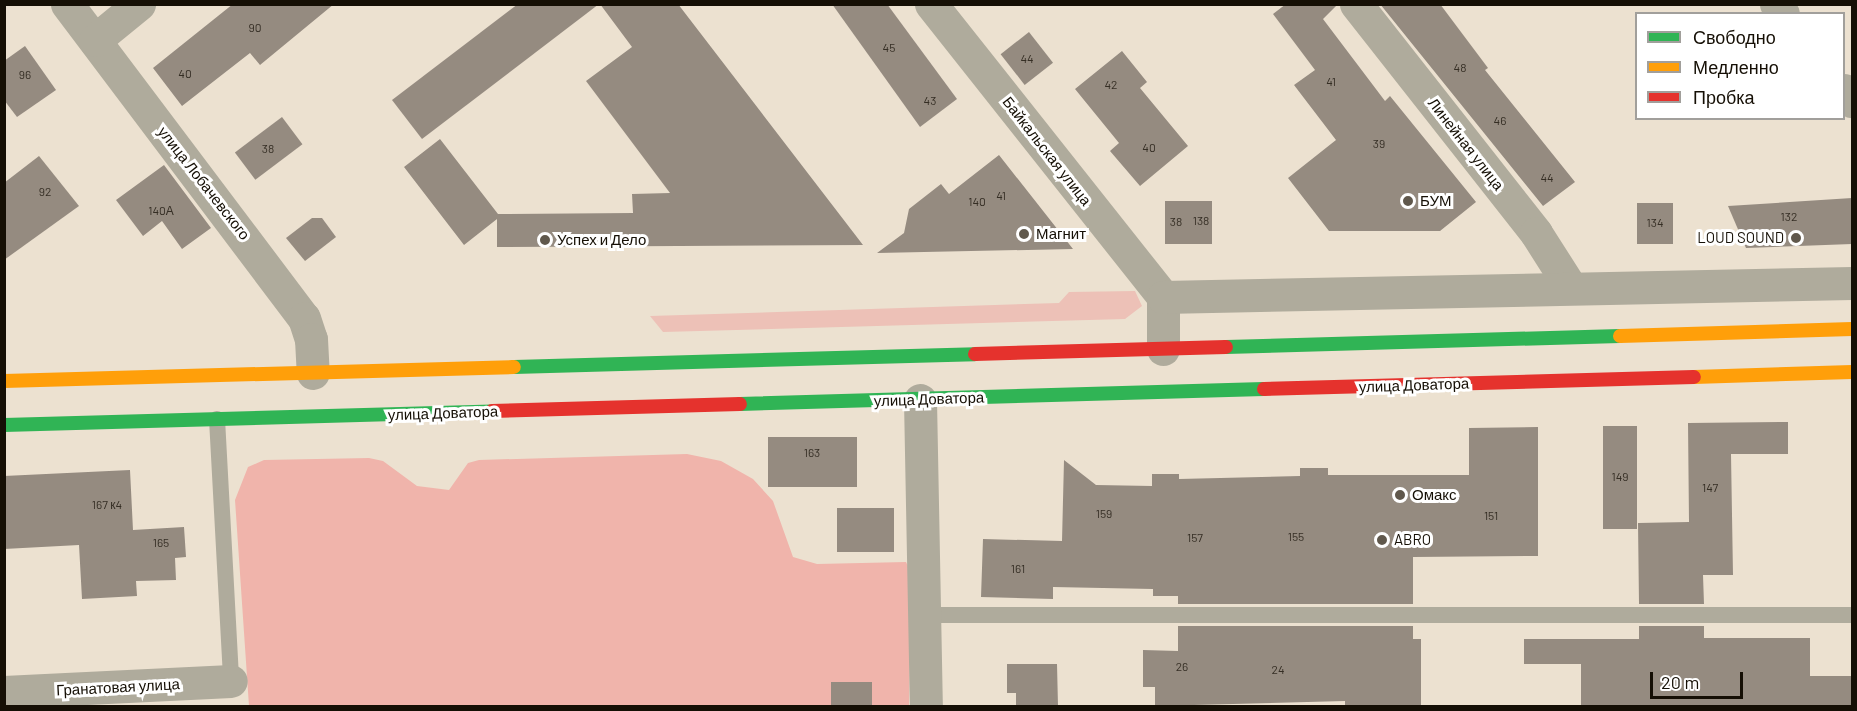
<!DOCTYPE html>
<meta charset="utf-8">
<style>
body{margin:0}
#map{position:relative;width:1857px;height:711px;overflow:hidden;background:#ece1d0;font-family:Barlow,sans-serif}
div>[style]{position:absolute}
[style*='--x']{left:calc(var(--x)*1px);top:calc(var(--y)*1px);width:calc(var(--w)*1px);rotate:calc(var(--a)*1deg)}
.green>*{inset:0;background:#edc1b7}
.forest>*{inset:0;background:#f0b4ab}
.building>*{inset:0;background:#958b80;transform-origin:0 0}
.lane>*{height:16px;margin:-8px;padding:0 8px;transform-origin:8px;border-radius:8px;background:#afab9c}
.street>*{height:33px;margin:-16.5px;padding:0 16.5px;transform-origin:16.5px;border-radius:16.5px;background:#afab9c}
.fast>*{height:14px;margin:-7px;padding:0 7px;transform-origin:7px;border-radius:7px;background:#30b455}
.slow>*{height:14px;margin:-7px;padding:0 7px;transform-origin:7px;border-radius:7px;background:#ff9f0a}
.jam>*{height:14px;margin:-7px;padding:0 7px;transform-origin:7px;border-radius:7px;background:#e5322d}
.dots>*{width:16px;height:16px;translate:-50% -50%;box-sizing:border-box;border:3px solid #fff;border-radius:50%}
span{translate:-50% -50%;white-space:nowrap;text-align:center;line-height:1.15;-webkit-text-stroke:6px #fff;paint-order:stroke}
.number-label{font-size:12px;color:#352e24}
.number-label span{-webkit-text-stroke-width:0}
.street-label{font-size:15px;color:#150f05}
.poi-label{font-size:15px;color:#150f05}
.left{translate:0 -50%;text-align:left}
.right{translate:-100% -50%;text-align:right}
.frame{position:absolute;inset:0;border:6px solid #150f05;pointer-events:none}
.legend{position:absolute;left:1635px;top:12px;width:210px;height:108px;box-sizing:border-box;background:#fff;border:2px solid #a19f9b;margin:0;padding:8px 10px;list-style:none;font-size:18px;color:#150f05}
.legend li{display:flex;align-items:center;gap:12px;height:30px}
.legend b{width:30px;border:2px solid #a19f9b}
.scale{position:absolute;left:1650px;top:672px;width:93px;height:27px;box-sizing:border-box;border:3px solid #150f05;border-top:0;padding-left:8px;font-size:18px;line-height:21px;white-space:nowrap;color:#150f05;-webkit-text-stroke:4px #fff;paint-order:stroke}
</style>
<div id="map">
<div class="green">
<div style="clip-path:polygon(1135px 291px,1142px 306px,1125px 319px,663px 332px,650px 316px,1059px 303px,1069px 292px)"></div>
</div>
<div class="forest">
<div style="clip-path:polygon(687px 454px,721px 461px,753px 479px,773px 501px,793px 557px,817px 564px,906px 562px,911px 572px,909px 706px,249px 706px,235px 500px,248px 467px,264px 460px,369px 458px,383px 461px,417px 486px,449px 490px,468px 463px,479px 460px)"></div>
</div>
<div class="building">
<div style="clip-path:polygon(233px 4px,334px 4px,260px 65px,250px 53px,182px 106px,153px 68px)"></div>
<div style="clip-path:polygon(518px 4px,599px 4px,422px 139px,392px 100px)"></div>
<div style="clip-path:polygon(600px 4px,678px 4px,863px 245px,497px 247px,497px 219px,464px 245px,404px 167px,440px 139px,498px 214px,633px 213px,632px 194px,670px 193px,586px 81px,632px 47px)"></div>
<div style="clip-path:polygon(832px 4px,887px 4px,957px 99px,920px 127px)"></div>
<div style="clip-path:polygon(1286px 4px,1338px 4px,1323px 19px,1385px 101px,1390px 96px,1476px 202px,1440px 231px,1329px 231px,1288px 178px,1336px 140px,1294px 85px,1315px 70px,1273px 14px)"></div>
<div style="clip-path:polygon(1380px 4px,1440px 4px,1488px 68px,1485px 70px,1575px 182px,1543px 206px)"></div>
<div style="left:1029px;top:32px;width:39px;height:36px;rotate:52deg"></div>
<div style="clip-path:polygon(25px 46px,56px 90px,17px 117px,4px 100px,4px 61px)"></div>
<div style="clip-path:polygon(1122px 51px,1147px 82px,1140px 88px,1188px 146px,1140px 186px,1110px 151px,1119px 143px,1075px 89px)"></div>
<div style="left:282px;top:117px;width:34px;height:59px;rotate:53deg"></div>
<div style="clip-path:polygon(999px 155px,1073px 249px,877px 253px,904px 233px,909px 209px,941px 184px,949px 194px)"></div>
<div style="clip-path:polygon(39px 156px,79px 206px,4px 260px,4px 183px)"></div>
<div style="clip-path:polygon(164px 165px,211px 228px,182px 249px,162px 221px,143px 236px,116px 200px)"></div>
<div style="clip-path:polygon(1852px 198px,1852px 244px,1746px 248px,1728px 206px)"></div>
<div style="left:1165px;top:201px;width:47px;height:43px"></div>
<div style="left:1637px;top:203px;width:36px;height:41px"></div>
<div style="clip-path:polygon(312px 218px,322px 218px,336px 237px,305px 261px,286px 238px)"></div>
<div style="clip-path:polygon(1788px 422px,1788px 454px,1731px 454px,1733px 575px,1703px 575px,1704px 604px,1639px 604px,1638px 523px,1689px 522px,1688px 423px)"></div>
<div style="left:1603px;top:426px;width:34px;height:103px"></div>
<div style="clip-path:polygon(1538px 427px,1538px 556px,1413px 557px,1413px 604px,1178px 604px,1178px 596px,1153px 596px,1153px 589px,1053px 587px,1053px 599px,981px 597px,983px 539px,1062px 541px,1064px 460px,1096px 485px,1152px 486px,1152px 474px,1179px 474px,1179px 479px,1300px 476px,1300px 468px,1328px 468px,1328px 475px,1469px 475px,1469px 428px)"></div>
<div style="left:857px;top:437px;width:50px;height:89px;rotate:90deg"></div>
<div style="clip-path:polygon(130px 470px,133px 530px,184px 527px,186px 557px,175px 558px,176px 580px,136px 581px,137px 596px,82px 599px,79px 545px,4px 549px,4px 476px)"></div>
<div style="left:837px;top:508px;width:57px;height:44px"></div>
<div style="clip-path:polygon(1178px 626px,1413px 626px,1413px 639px,1421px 639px,1421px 706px,1365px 706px,1345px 705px,1345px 701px,1155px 706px,1155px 687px,1143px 687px,1143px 650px,1178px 651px)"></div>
<div style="clip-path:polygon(1639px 626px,1704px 626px,1704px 638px,1810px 638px,1810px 676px,1852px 676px,1852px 706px,1581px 706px,1581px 664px,1524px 664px,1524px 639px,1639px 639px)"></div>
<div style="clip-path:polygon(1007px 664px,1057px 664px,1058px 706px,1016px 706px,1016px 693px,1007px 693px)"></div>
<div style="left:831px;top:682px;width:41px;height:24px"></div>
</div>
<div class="lane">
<div style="--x:217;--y:419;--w:262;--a:86.9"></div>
<div style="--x:924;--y:615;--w:928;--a:0"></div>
</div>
<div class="street">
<div style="--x:67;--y:4;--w:393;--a:53"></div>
<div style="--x:304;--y:318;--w:22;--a:72"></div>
<div style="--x:311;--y:339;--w:34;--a:87"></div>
<div style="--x:931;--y:4;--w:374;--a:51.6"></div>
<div style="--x:1356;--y:4;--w:291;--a:51.8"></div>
<div style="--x:1536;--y:233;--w:65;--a:57.5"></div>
<div style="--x:1776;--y:4;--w:12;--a:55"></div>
<div style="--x:95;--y:40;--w:57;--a:-39.3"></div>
<div style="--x:1844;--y:90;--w:14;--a:54"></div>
<div style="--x:1163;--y:349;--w:52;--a:-90"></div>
<div style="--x:1163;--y:297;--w:689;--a:-1.16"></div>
<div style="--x:920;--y:400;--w:306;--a:88.9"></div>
<div style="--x:4;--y:692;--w:227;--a:-2.8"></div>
</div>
<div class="fast">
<div style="--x:1226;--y:347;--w:394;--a:-1.6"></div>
<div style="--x:514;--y:367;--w:461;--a:-1.6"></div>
<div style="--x:740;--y:404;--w:524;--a:-1.64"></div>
<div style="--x:4;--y:425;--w:488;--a:-1.6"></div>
</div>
<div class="slow">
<div style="--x:1620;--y:336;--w:232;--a:-1.7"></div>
<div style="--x:1694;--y:377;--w:158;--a:-1.8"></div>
<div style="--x:4;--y:381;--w:510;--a:-1.57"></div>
</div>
<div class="jam">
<div style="--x:975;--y:354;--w:251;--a:-1.6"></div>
<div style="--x:1264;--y:389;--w:430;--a:-1.6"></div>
<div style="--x:492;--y:411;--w:248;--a:-1.6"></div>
</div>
<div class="dots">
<div style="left:1408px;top:201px;background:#60584c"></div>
<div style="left:1024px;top:234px;background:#60584c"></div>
<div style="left:1796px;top:238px;background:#60584c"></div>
<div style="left:545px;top:240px;background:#60584c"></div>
<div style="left:1400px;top:495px;background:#60584c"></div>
<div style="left:1382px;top:540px;background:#60584c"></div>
</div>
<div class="number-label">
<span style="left:255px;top:28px">90</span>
<span style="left:889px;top:48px">45</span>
<span style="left:1027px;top:59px">44</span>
<span style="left:1460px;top:68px">48</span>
<span style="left:185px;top:74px">40</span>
<span style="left:25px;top:75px">96</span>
<span style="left:1331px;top:82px">41</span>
<span style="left:1111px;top:85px">42</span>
<span style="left:930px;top:101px">43</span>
<span style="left:1500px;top:121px">46</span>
<span style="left:1379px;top:144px">39</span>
<span style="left:1149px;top:148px">40</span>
<span style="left:268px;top:149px">38</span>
<span style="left:1547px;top:178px">44</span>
<span style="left:45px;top:192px">92</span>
<span style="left:1001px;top:196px">41</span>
<span style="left:977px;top:202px">140</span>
<span style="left:161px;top:211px">140А</span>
<span style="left:1789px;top:217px">132</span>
<span style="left:1201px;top:221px">138</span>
<span style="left:1176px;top:222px">38</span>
<span style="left:1655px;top:223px">134</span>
<span style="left:812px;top:453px">163</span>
<span style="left:1620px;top:477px">149</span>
<span style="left:1710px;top:488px">147</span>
<span style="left:107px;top:505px">167 к4</span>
<span style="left:1104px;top:514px">159</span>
<span style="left:1491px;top:516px">151</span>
<span style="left:1296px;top:537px">155</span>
<span style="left:1195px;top:538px">157</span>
<span style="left:161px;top:543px">165</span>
<span style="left:1018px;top:569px">161</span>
<span style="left:1182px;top:667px">26</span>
<span style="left:1278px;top:670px">24</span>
</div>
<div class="street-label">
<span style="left:1466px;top:144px;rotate:52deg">Линейная улица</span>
<span style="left:1047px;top:151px;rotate:52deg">Байкальская улица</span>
<span style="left:204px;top:183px;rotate:52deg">улица Лобачевского</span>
<span style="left:1414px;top:385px;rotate:-2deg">улица Доватора</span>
<span style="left:929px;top:399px;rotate:-2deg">улица Доватора</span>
<span style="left:443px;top:413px;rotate:-2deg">улица Доватора</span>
<span style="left:118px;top:687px;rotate:-3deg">Гранатовая улица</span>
</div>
<div class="poi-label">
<span class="left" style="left:1420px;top:201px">БУМ</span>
<span class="left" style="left:1036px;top:234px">Магнит</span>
<span class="right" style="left:1784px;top:238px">LOUD SOUND</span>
<span class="left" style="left:557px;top:240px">Успех и Дело</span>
<span class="left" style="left:1412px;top:495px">Омакс</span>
<span class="left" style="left:1394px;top:540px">ABRO</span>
</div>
<div class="frame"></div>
<ul class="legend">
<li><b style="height:8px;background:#30b455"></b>Свободно</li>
<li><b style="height:8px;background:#ff9f0a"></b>Медленно</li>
<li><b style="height:8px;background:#e5322d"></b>Пробка</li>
</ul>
<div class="scale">20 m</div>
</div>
